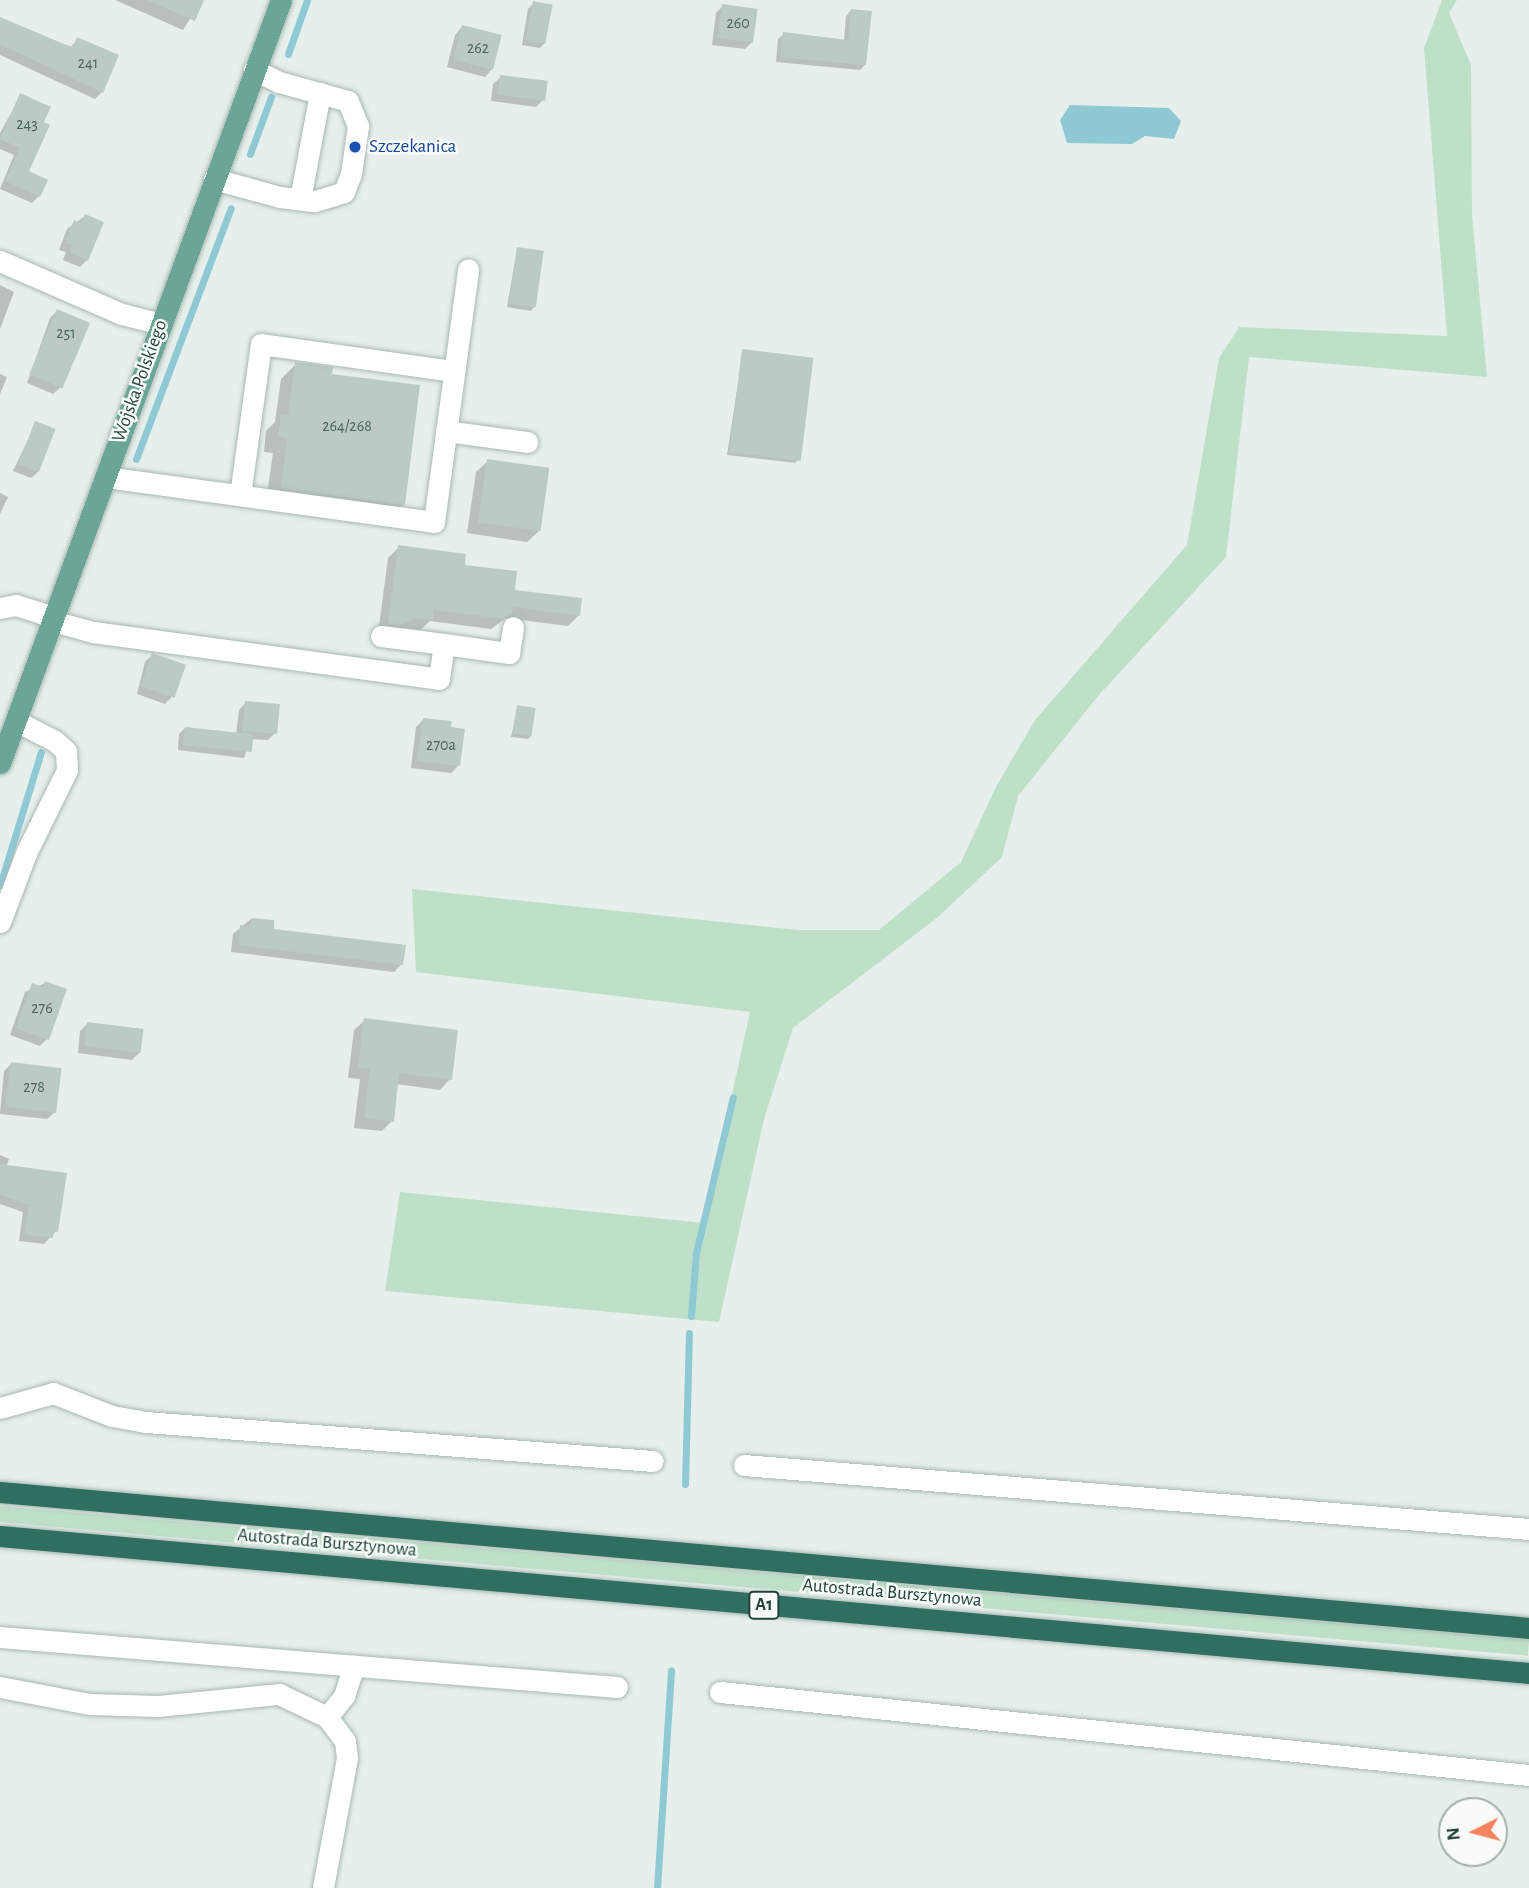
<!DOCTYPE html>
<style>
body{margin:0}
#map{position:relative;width:1529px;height:1888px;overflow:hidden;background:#e6efeb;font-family:"Alegreya Sans",sans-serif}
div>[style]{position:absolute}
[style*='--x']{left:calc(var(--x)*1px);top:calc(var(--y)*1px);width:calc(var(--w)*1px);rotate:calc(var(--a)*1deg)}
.green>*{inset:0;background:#bfe0c8;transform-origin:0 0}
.water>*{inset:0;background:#8ec9d4}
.shadow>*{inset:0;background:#0003}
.stream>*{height:7px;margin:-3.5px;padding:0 3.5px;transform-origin:3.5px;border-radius:3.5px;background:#8ec9d4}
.building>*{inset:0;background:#bbcac4;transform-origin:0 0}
.roads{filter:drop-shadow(0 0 2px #a8b8b2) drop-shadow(0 0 2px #a8b8b2)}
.minor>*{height:21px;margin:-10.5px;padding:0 10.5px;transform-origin:10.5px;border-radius:10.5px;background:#fff}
.major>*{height:21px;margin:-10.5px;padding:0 10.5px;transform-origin:10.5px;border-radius:10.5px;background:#6aa596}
.highway>*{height:21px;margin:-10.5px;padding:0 10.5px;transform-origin:10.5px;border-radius:10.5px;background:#2f6f62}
.dots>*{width:19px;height:19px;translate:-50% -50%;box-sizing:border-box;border:4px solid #f7fbf9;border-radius:50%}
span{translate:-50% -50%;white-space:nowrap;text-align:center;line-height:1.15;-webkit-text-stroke:5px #f7fbf9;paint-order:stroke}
.number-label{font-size:16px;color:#4a645c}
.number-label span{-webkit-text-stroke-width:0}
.shield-label span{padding:2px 5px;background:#f7fbf9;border:2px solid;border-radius:5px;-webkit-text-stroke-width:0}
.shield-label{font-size:18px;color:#24423a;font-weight:700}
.transit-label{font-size:19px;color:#164399}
.left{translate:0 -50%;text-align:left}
.street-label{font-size:19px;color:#24423a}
.north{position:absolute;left:1438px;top:1797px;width:70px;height:70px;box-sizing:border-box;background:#f7fbf9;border:2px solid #a3b1ad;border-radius:50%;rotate:264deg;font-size:19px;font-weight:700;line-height:28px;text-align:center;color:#24423a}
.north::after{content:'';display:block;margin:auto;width:24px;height:32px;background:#f4845f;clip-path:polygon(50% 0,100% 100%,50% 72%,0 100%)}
</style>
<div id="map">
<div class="green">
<div style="clip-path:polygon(1442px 0,1457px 0,1449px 13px,1471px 65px,1472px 214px,1487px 377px,1249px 357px,1226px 557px,1098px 696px,1018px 796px,1002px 857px,938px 917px,793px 1028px,764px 1119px,719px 1322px,385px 1291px,400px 1192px,704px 1223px,750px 1012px,416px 972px,412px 889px,798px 930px,879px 930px,961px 862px,996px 787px,1035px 720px,1187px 545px,1219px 358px,1239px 327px,1447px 336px,1424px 48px)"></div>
<div style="left:0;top:1506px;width:1535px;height:16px;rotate:5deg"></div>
</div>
<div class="water">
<div style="clip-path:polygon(1070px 105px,1169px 108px,1181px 121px,1174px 139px,1145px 136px,1132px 144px,1067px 143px,1060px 120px)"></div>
</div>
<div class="shadow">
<div style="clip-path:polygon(115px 0,202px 0,183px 30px)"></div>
<div style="clip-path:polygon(534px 3px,546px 42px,540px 48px,522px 45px,528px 9px)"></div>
<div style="clip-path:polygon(723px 6px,752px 42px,745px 49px,712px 45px,716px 13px)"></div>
<div style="clip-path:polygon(851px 10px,865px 65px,860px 70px,776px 62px,778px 39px,784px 34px,844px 41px,846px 16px)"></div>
<div style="clip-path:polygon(0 19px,70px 48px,78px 39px,102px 92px,95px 99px,0 55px)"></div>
<div style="clip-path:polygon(462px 27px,492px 69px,485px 77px,447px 67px,455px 35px)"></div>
<div style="clip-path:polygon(501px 77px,543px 100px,536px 107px,491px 101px,493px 84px)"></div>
<div style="clip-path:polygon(21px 95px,27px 172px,39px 196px,32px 203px,0 189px,14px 155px,0 149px,0 133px)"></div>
<div style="clip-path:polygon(85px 216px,87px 260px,80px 267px,63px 260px,66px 252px,59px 250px,67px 229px)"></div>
<div style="clip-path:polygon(517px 249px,534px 307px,531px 311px,507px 307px)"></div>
<div style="clip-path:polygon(0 285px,14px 292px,0 329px)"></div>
<div style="clip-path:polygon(57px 311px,61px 387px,53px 394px,27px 383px,50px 318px)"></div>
<div style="clip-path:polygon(743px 351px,798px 460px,795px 463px,727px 455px)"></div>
<div style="clip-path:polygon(296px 364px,330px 375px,404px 504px,388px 519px,266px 502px,273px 453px,264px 452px,266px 431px,275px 422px,281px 379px)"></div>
<div style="clip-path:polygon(0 374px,7px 377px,0 394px)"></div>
<div style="clip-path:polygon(36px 423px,39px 471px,31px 478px,13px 471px)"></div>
<div style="clip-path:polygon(488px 461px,539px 531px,527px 542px,467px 533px,476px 472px)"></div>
<div style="clip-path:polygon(0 493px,8px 497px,0 514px)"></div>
<div style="clip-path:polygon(399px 547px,513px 591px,579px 615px,568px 626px,506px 618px,491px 629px,430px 621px,420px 630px,405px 628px,389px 635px,378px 634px,388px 558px)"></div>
<div style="clip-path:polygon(152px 655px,172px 697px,165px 704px,137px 694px,145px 662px)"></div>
<div style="clip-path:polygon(246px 702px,275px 733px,268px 740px,251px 739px,244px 758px,178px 750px,179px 734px,185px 728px,236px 734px,239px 710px)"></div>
<div style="clip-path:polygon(518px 707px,531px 736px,528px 739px,511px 737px)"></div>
<div style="clip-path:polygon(423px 720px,458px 766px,451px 773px,411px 768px,416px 727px)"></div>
<div style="clip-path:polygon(251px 919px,272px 931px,401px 965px,394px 972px,231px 952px,233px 934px)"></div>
<div style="clip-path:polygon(45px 983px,47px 1039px,40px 1046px,10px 1035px,25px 992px)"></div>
<div style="clip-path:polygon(365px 1020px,450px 1079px,440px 1090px,396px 1084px,392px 1121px,382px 1131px,354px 1128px,360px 1079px,348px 1078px,354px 1030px)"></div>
<div style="clip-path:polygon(88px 1023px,140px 1052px,132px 1060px,78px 1053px,80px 1031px)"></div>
<div style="clip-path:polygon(11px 1064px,55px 1112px,47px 1119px,0 1114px,4px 1071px)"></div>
<div style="clip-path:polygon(0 1155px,9px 1159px,6px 1167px,56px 1231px,44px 1244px,19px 1241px,23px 1212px,0 1204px)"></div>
</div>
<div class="stream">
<div style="--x:288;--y:54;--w:57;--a:-70.6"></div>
<div style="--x:250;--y:154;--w:61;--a:-69.8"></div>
<div style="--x:136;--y:459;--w:268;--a:-69.3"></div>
<div style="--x:0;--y:885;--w:139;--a:-72.9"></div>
<div style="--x:691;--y:1316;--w:63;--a:-85.5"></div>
<div style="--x:696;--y:1253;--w:160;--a:-76.7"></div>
<div style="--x:685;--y:1484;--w:151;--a:-88.5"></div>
<div style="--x:657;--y:1888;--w:218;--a:-86.3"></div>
</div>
<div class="building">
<div style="clip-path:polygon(146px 0,204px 0,195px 21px)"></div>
<div style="left:533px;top:1px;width:20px;height:40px;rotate:11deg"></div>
<div style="left:722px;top:4px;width:36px;height:34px;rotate:8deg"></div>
<div style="clip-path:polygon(851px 9px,872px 11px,866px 65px,780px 57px,783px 32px,848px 40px)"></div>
<div style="clip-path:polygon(0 17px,64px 44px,73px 47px,77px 37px,119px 55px,103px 93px,0 44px)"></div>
<div style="left:462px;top:25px;width:41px;height:36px;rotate:14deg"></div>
<div style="left:500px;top:75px;width:48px;height:20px;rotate:7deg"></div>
<div style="clip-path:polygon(20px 93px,51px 107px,44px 122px,50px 125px,29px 171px,48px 180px,40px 197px,5px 181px,20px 148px,0 139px)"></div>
<div style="clip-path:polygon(85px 214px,104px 222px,88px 261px,69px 252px,72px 245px,65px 242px,74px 220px,81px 223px)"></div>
<div style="left:517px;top:247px;width:27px;height:57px;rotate:8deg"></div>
<div style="left:57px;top:309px;width:36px;height:71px;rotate:23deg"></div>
<div style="left:742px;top:349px;width:72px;height:104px;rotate:7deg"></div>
<div style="clip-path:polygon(295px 362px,333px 367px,332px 374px,420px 385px,405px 505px,281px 488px,287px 438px,278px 437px,281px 414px,288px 415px)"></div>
<div style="left:35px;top:421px;width:22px;height:46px;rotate:21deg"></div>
<div style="left:487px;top:459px;width:63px;height:64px;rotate:8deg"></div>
<div style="clip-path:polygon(398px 545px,466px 554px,465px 565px,517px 571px,515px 590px,582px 598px,580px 616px,513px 607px,512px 614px,503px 619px,434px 610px,433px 620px,417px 618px,401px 625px,388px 624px)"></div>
<div style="left:152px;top:653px;width:36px;height:35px;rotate:19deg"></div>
<div style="left:245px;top:701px;width:35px;height:30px;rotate:5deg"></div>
<div style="left:517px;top:705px;width:19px;height:29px;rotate:9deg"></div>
<div style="clip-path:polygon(423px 718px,452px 721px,451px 727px,465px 729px,460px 766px,417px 761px)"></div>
<div style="left:185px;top:727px;width:69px;height:18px;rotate:6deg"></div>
<div style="clip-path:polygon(251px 918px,274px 920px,274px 929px,406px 945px,403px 965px,238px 945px,240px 925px,250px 926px)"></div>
<div style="clip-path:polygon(45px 981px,67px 989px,49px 1040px,16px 1028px,32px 983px,43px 987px)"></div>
<div style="clip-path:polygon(364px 1018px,458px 1030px,452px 1080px,399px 1073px,394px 1122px,364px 1118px,370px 1069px,358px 1068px)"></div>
<div style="left:87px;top:1022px;width:57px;height:24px;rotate:7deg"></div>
<div style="left:11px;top:1062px;width:51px;height:45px;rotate:7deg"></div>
<div style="clip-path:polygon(0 1164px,67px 1173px,58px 1232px,54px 1231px,53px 1238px,25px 1234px,29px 1205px,0 1195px)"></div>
</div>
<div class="roads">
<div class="minor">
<div style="--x:214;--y:179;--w:68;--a:15.3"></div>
<div style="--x:280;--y:197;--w:35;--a:7"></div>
<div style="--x:315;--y:201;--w:30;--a:-17"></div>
<div style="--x:344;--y:192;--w:19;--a:-69"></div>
<div style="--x:351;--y:174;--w:49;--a:-81.7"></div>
<div style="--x:358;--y:126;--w:27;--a:-112"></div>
<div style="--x:348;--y:101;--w:72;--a:-164.6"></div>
<div style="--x:279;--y:82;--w:28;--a:-154"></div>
<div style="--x:300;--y:199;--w:108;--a:-79.3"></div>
<div style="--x:0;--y:261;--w:133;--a:23.5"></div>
<div style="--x:122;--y:314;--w:40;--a:14.4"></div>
<div style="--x:446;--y:431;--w:82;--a:7.7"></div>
<div style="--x:106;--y:477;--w:331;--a:7.8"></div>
<div style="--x:434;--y:522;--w:255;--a:-82.3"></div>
<div style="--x:240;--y:495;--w:152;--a:-82.1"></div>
<div style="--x:261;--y:344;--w:195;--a:8"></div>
<div style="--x:0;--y:608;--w:16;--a:-11"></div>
<div style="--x:16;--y:605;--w:40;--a:18"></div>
<div style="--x:53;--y:621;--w:41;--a:15.4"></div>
<div style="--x:93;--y:632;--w:349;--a:7.7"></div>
<div style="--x:439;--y:679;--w:35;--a:-82"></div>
<div style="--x:444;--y:644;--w:66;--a:7.9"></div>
<div style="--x:509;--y:653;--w:26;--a:-81"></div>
<div style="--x:381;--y:636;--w:64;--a:7.2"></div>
<div style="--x:0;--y:922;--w:76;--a:-69.2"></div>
<div style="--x:27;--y:851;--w:90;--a:-63.7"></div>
<div style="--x:67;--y:770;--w:19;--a:-93"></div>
<div style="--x:66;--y:751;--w:15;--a:-138"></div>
<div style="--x:55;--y:741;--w:44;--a:-152.9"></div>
<div style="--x:0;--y:1408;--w:55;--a:-15.8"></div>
<div style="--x:53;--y:1393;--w:63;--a:21.3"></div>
<div style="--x:112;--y:1416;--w:35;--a:10"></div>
<div style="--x:146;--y:1422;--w:508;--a:4.4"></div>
<div style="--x:744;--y:1465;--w:788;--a:4.66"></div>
<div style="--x:0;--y:1637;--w:619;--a:4.63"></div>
<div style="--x:0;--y:1687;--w:91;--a:10.8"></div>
<div style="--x:89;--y:1704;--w:69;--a:1.7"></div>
<div style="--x:158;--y:1706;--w:122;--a:-5.7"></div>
<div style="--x:279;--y:1694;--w:53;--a:25.6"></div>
<div style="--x:327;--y:1717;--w:30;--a:53"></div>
<div style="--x:345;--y:1741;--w:17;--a:83"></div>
<div style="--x:347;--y:1758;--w:132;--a:100.5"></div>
<div style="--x:720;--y:1692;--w:813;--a:5.86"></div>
<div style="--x:327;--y:1717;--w:27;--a:-51"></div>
<div style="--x:344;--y:1696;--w:32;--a:-72"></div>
</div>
<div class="major">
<div style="--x:0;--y:763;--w:813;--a:-69.78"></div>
</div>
<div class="highway">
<div style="--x:0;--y:1492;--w:1535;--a:5.08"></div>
<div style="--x:0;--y:1536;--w:1535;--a:5.12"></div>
</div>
</div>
<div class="dots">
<div style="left:355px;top:147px;background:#1a4fb4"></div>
</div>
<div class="number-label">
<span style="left:738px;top:23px">260</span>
<span style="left:478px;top:48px">262</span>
<span style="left:88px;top:63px">241</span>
<span style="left:27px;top:124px">243</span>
<span style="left:66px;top:333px">251</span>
<span style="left:347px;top:426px">264/268</span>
<span style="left:441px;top:745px">270a</span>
<span style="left:42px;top:1008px">276</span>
<span style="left:34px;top:1087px">278</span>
</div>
<div class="shield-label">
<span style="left:764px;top:1605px">A1</span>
</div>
<div class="transit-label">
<span class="left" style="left:369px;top:147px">Szczekanica</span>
</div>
<div class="street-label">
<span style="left:140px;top:381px;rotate:-70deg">Wojska Polskiego</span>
<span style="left:327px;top:1543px;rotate:5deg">Autostrada Bursztynowa</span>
<span style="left:892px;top:1593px;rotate:5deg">Autostrada Bursztynowa</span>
</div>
<div class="north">N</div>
</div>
